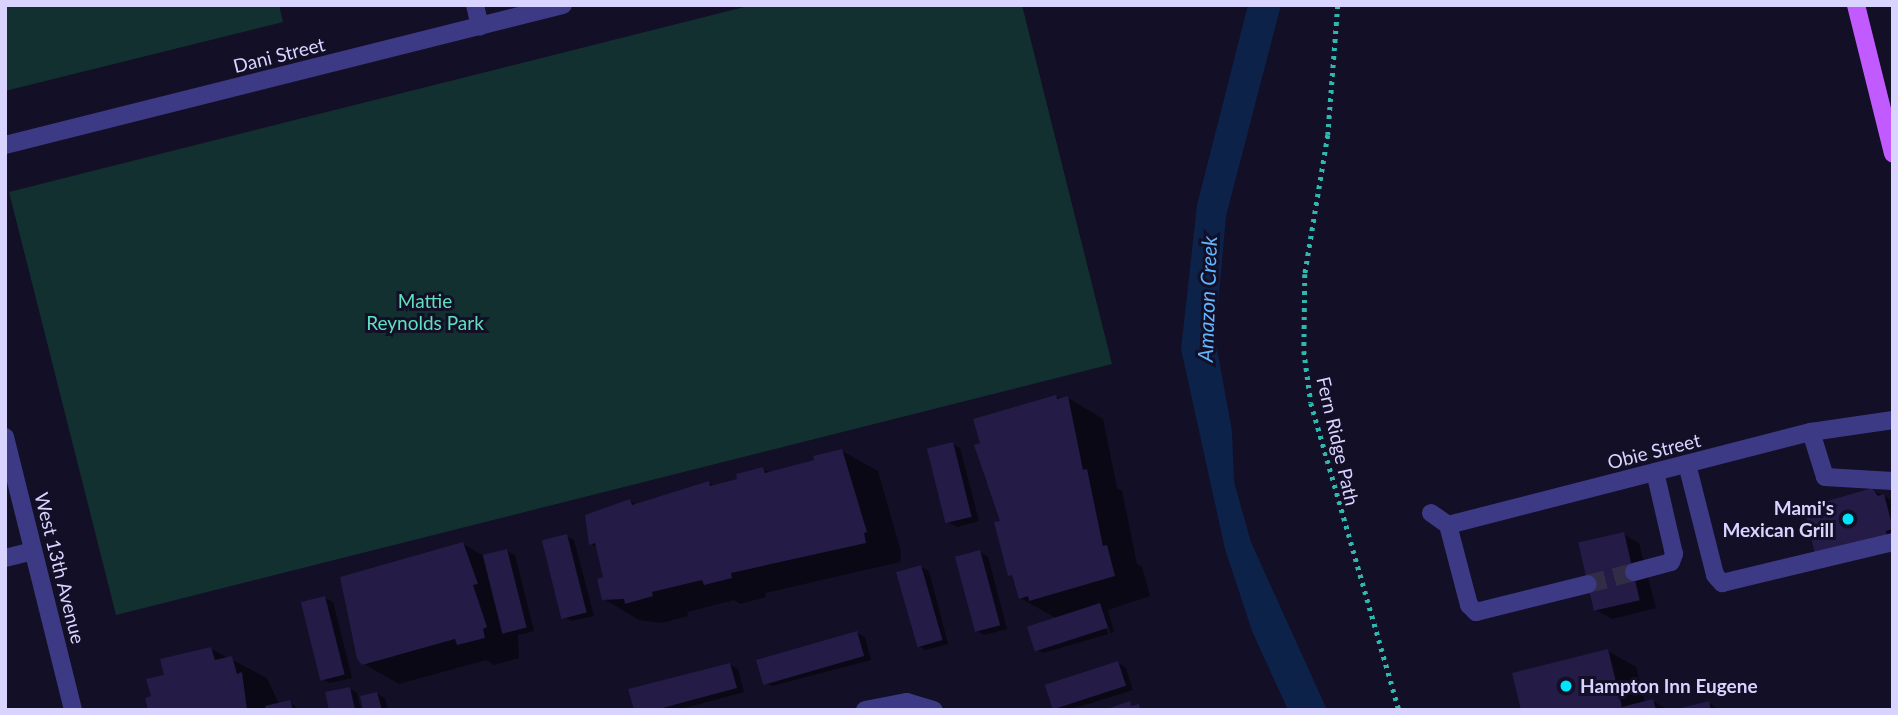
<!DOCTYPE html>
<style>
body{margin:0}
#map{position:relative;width:1898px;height:715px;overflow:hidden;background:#130f26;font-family:Lato,sans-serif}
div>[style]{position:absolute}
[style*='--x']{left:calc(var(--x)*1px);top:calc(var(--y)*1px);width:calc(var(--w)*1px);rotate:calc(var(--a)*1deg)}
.green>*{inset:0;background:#12302f}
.water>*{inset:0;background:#0c2248}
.shadow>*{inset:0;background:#0007}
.building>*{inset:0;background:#241b47;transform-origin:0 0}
.minor-tunnel>*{height:18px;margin-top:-9px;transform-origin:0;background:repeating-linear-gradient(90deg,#312d47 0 18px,transparent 0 27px)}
.path>*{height:4.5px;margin-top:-2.25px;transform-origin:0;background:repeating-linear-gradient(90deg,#2fb8b0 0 3.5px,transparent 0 8.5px)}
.minor>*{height:18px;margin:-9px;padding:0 9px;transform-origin:9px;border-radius:9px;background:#3d3a85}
.major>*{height:18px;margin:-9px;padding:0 9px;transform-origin:9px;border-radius:9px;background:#c25bff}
.dots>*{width:19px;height:19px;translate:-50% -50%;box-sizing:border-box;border:4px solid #130f26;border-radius:50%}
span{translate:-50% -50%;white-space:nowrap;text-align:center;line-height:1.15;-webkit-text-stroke:6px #130f26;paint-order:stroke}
.street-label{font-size:19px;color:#d9d4ff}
.park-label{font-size:19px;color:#5fe0c0}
.poi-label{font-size:19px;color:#d9d4ff;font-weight:700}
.right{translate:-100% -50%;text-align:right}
.left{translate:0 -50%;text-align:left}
.water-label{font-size:21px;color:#62b6ff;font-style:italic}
.frame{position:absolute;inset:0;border:7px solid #d9d4ff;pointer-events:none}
</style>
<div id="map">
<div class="green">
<div style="clip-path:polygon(5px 5px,279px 5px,283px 22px,5px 91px)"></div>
<div style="clip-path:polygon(752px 5px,1022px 5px,1112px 364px,116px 615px,9px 192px)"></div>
</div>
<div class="water">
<div style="clip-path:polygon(1248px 5px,1281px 5px,1226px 216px,1215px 338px,1232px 431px,1234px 482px,1251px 542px,1327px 710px,1288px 710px,1252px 631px,1225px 549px,1181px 349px,1197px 205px)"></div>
</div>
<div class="shadow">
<div style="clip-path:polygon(1055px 397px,1068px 398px,1103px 419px,1117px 488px,1122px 491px,1137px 564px,1142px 567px,1150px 596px,1108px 610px,1114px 632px,1111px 633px,1100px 608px,1108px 634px,1043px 653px,1035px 649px,1056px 618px,1020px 598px,993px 487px,986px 482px,976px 446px)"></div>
<div style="clip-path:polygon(952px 444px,960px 448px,979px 521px,957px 527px,949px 523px)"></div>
<div style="clip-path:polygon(842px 451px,878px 471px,901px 552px,900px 562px,765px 593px,766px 597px,740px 604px,734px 600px,687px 612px,688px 616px,662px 623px,639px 620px,604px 599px,605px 578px,598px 548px,591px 544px,630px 501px,637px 505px,709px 483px,715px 486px,739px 480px,763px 469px,771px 473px)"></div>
<div style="clip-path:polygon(1872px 490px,1893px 501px,1893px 553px,1885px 549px)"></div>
<div style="clip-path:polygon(1623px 534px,1639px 543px,1656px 608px,1612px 619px,1596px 610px)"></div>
<div style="clip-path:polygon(567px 536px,574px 540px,594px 616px,572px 621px,564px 617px)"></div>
<div style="clip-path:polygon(463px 544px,484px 556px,507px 551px,515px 555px,534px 631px,518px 635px,519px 658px,494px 665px,486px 660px,399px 684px,364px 664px,341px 578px)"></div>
<div style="clip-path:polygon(980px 552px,988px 557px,1007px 629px,984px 635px,977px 631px)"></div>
<div style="clip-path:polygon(921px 567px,929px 571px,948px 644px,925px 650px,918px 645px)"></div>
<div style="clip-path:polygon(325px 598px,333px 602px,352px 678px,330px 683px,322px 679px)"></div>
<div style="clip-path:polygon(857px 633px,865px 637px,871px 660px,772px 686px,764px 681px)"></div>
<div style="clip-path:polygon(211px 649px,267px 678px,279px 704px,290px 702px,299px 710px,149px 710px,166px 676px)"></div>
<div style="clip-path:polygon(1608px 651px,1636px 667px,1645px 703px,1653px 701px,1668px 710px,1523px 710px)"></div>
<div style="clip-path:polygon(1118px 663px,1126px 668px,1133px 690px,1069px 710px,1053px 708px)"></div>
<div style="clip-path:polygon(730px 665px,738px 669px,744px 692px,677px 710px,636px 710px)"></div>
<div style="clip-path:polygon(349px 688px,357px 693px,361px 710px,331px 710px)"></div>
<div style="clip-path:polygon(377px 694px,385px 698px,388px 710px,365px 710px)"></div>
<div style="clip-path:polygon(1709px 703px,1721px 710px,1680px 710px)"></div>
</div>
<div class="building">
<div style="clip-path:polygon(1056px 395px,1057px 399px,1068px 396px,1083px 470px,1087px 469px,1103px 546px,1107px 545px,1115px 576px,1029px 601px,1028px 596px,1019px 599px,1012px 575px,1008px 576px,994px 522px,1000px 521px,974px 445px,980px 443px,973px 419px)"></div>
<div style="left:953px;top:442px;width:77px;height:27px;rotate:76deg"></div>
<div style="clip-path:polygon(842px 449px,867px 532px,864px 533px,866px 543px,731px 573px,732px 578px,704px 585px,702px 580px,652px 592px,653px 596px,625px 604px,624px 599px,602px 600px,597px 579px,603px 577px,595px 543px,589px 545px,585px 515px,630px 499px,632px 505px,709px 481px,710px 486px,737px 479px,736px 474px,763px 467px,765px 473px,814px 460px,813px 456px)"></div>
<div style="clip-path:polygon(1872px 488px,1878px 496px,1884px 494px,1893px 529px,1886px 531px,1887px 536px,1815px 554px,1804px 508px)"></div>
<div style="left:1624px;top:532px;width:70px;height:47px;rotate:77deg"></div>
<div style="left:567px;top:534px;width:81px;height:26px;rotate:76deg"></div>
<div style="clip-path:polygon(463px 542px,478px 584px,473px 585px,487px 627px,483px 629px,485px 638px,457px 645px,455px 639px,362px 665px,357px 659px,340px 577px)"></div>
<div style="left:507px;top:549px;width:81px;height:25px;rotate:76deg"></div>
<div style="left:980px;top:550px;width:78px;height:26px;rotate:75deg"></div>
<div style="left:921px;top:565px;width:78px;height:26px;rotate:74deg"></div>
<div style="left:325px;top:596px;width:81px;height:25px;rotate:76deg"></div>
<div style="left:1100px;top:603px;width:26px;height:77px;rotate:72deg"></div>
<div style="left:857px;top:631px;width:26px;height:105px;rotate:74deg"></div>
<div style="clip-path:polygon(211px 647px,215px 660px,232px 656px,237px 674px,242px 672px,247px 710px,148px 710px,145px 698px,151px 696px,146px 679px,164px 675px,160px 659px)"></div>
<div style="clip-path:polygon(1608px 649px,1622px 707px,1653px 699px,1656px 710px,1521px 710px,1512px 673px)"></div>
<div style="left:1118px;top:661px;width:26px;height:77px;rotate:72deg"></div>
<div style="clip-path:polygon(730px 663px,737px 688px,655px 710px,634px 710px,628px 689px)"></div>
<div style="clip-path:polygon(350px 687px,355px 710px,329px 710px,325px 692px)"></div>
<div style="clip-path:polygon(377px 692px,382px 710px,363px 710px,360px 696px)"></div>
<div style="clip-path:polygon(290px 700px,293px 710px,266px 710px,265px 706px)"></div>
<div style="clip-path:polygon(1130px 701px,1131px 706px,1139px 704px,1140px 710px,1104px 710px)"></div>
<div style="clip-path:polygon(1709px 701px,1711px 710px,1677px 710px,1677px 709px)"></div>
</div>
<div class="minor-tunnel">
<div style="--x:1588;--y:584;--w:48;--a:-14.6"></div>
</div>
<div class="path">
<div style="--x:1338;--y:5;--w:130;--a:94.4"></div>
<div style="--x:1328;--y:135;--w:141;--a:99.4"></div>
<div style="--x:1305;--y:274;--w:77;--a:90.7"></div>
<div style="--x:1304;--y:351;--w:52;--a:82.3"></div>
<div style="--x:1311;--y:403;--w:319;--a:74"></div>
</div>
<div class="minor">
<div style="--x:475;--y:5;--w:22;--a:77"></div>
<div style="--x:5;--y:145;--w:575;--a:-14.08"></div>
<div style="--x:1811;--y:432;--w:47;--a:72.7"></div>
<div style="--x:1825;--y:477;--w:68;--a:3.4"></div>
<div style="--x:5;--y:437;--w:281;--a:76"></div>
<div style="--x:1687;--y:464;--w:114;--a:75.8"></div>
<div style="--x:1715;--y:575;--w:11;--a:49"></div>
<div style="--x:1722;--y:583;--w:176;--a:-13.5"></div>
<div style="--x:1431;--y:513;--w:21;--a:35"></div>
<div style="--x:1448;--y:525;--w:375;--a:-14.4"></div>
<div style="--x:1811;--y:432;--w:83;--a:-8.3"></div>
<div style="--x:1448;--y:525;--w:83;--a:75.3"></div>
<div style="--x:1469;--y:605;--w:10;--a:45"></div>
<div style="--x:1476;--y:612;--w:115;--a:-14"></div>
<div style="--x:5;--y:558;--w:29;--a:-14"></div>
<div style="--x:1634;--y:572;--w:38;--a:-15"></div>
<div style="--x:1671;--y:562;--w:9;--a:-69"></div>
<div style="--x:1674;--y:554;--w:84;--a:-103"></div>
<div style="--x:865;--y:710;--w:43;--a:-10.8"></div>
<div style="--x:907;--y:702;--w:28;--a:17"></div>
</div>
<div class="major">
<div style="--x:1856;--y:5;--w:153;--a:76"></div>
</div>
<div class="dots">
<div style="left:1848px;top:519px;background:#00e5ff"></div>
<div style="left:1566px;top:686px;background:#00e5ff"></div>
</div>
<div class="street-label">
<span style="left:279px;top:55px;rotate:-14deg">Dani Street</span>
<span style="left:1338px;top:441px;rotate:77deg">Fern Ridge Path</span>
<span style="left:1654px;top:451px;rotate:-14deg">Obie Street</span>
<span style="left:60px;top:568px;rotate:76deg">West 13th Avenue</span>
</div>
<div class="park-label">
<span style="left:425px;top:312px">Mattie<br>Reynolds Park</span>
</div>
<div class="poi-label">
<span class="right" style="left:1834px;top:519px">Mami's<br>Mexican Grill</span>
<span class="left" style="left:1580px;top:686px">Hampton Inn Eugene</span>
</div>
<div class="water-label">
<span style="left:1207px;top:299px;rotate:-88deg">Amazon Creek</span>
</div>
<div class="frame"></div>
</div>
